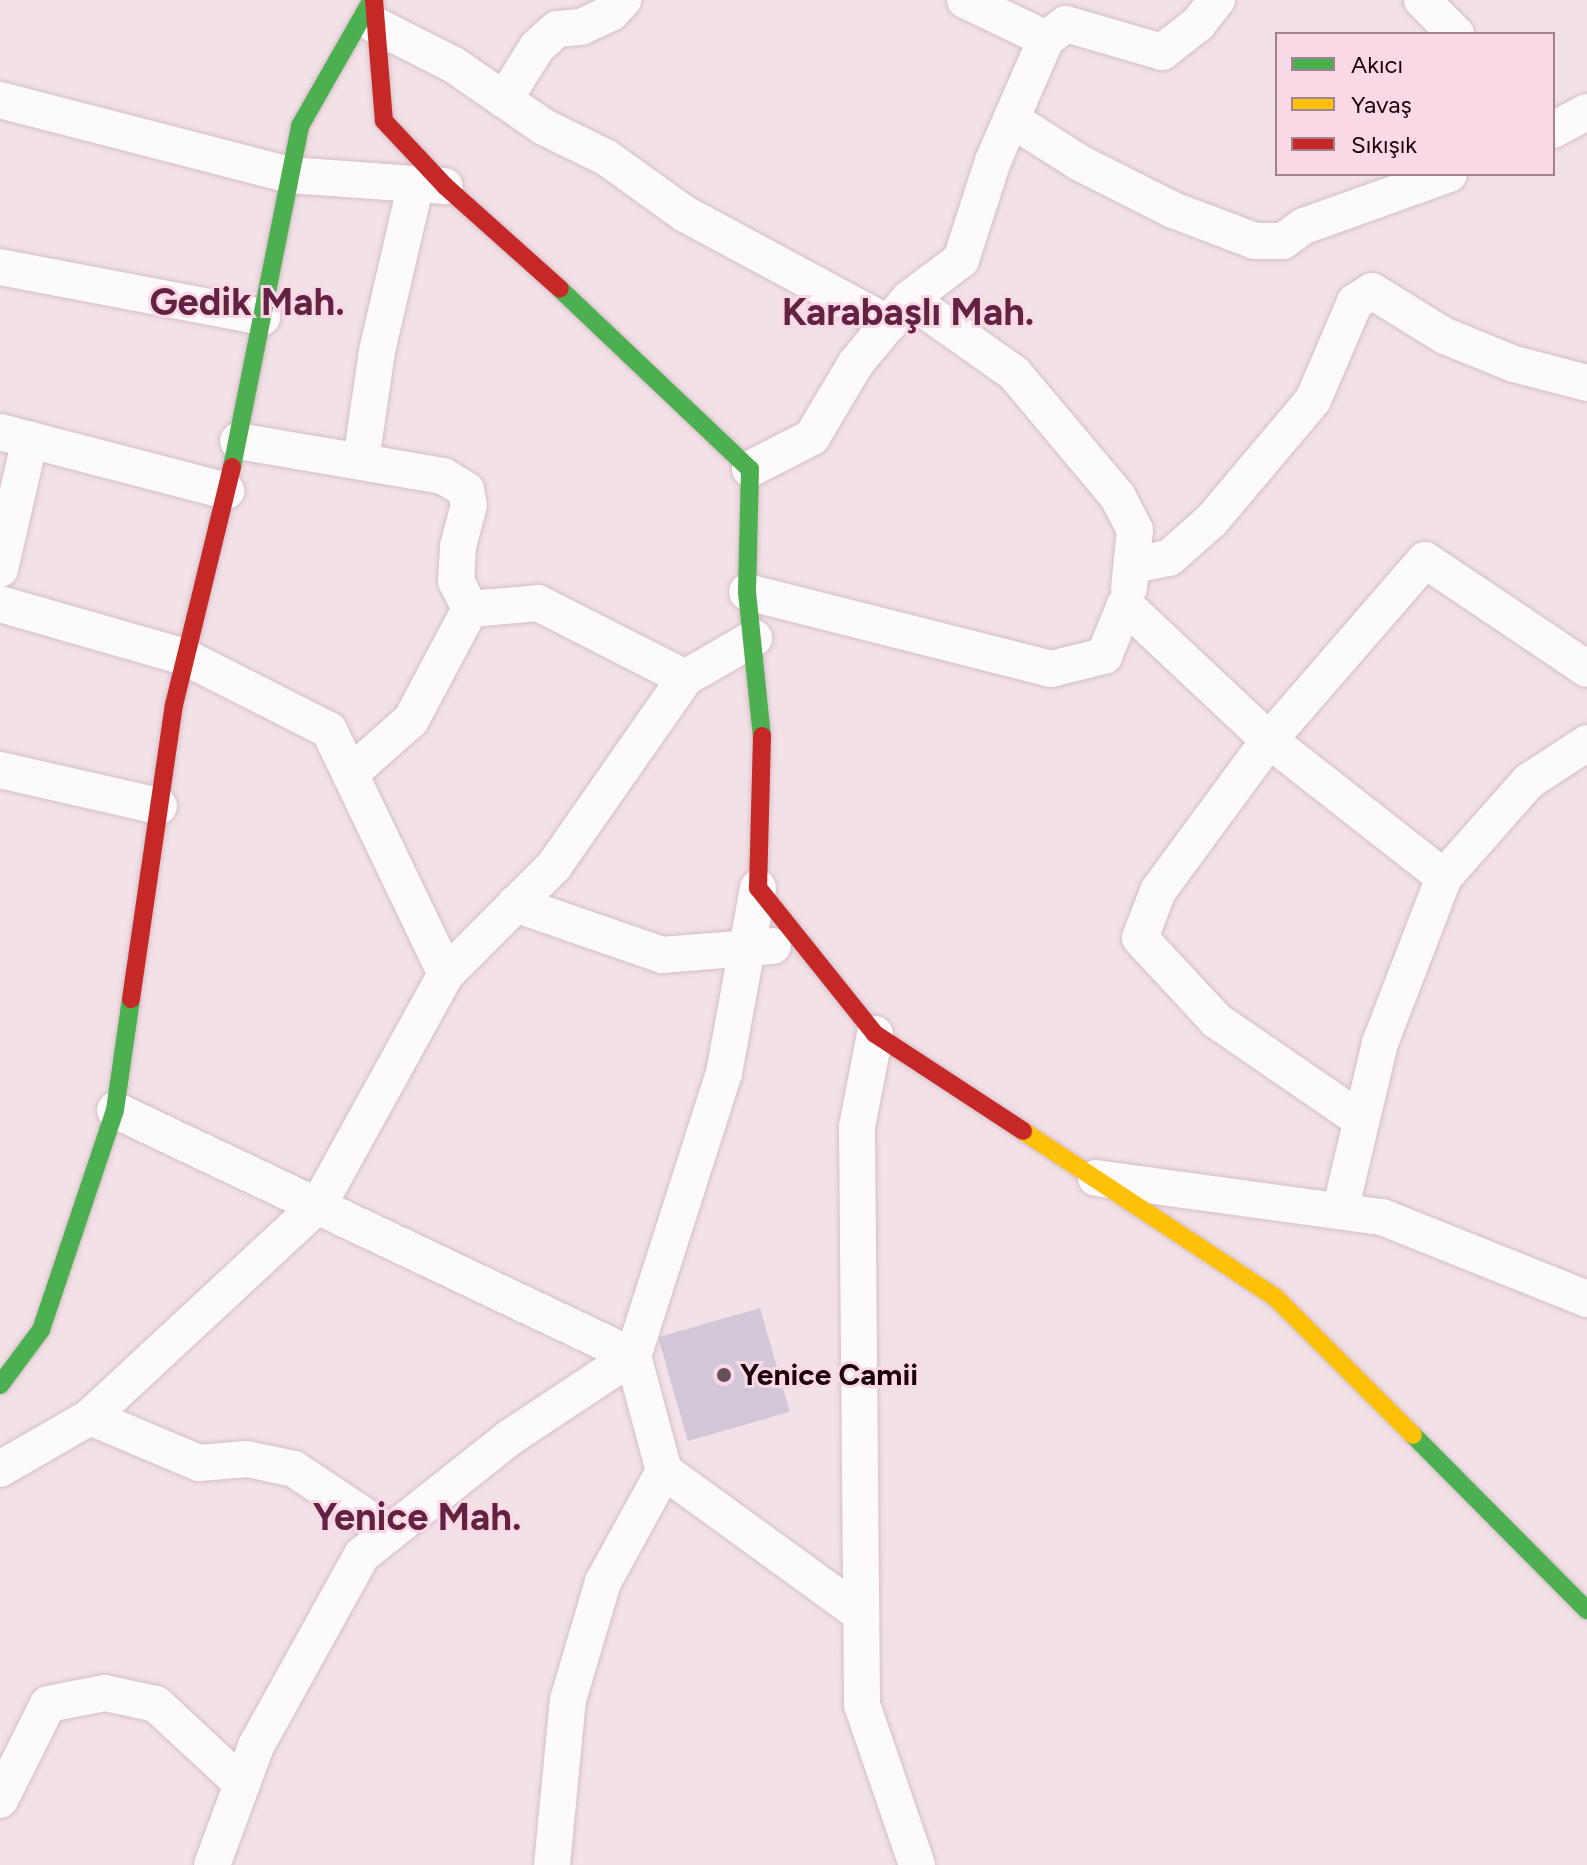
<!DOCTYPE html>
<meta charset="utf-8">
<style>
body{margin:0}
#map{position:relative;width:1587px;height:1865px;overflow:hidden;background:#f2e1e7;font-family:Figtree,sans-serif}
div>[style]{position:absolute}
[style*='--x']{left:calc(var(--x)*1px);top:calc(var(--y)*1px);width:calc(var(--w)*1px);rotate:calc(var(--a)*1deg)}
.building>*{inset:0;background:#d1c7d6;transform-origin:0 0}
.roads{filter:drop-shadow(0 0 2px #d5bec7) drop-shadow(0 0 2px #d5bec7)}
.street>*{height:36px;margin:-18px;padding:0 18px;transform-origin:18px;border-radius:18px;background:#fdfafb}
.fast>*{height:18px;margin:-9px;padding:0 9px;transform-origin:9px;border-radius:9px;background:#4caf50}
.slow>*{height:18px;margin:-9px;padding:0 9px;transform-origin:9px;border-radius:9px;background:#ffc107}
.jam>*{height:18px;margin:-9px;padding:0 9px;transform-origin:9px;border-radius:9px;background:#c62828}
.dots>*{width:22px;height:22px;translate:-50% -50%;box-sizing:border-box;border:4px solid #fad9e6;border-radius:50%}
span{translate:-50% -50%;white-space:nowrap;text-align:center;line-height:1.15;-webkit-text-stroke:6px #fad9e6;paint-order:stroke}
.poi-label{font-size:30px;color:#1a020d;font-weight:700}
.left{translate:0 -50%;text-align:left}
.district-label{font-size:38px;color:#632242;font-weight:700}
.legend{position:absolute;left:1275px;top:32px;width:280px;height:144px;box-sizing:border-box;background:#fad9e6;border:2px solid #a0838f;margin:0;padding:10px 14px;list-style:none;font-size:24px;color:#1a020d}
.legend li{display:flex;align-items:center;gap:16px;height:40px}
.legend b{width:40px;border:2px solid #a0838f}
</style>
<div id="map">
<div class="building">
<div style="left:760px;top:1308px;width:108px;height:106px;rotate:74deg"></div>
</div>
<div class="roads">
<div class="street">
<div style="--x:965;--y:0;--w:90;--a:25.7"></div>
<div style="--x:1422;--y:0;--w:48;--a:45"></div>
<div style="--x:375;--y:25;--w:89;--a:26.9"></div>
<div style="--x:454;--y:65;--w:109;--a:34.6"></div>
<div style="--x:544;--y:127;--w:70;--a:26.2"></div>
<div style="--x:607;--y:158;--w:96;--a:35.7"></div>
<div style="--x:685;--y:214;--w:232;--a:28.3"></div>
<div style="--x:0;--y:100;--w:300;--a:14.5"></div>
<div style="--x:290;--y:175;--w:155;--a:4.1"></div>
<div style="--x:504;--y:100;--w:62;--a:-58.1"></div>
<div style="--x:537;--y:47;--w:27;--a:-42"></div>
<div style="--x:557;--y:29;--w:24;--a:-5"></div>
<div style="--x:581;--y:27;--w:33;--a:-25"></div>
<div style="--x:611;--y:13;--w:18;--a:-47"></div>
<div style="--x:1011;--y:119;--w:82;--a:32.5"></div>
<div style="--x:1080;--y:163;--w:104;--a:26.8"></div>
<div style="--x:1173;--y:210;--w:88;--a:20.7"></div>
<div style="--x:1255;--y:241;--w:28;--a:0"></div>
<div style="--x:1283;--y:241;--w:26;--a:-36"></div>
<div style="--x:1304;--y:226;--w:154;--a:-19.7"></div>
<div style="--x:1553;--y:130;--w:38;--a:-28"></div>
<div style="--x:0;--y:267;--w:267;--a:10.8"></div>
<div style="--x:909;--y:299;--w:128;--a:35.2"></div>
<div style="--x:1014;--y:373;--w:162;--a:50"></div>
<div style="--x:1118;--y:497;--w:37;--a:63"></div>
<div style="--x:1135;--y:530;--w:58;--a:95.9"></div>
<div style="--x:0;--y:432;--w:234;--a:14.6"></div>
<div style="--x:238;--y:441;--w:208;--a:9.7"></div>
<div style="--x:443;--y:476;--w:27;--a:31"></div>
<div style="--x:466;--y:490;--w:15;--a:79"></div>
<div style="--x:469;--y:505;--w:42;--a:105"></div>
<div style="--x:458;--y:546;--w:35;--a:93"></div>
<div style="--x:456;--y:581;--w:31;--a:63"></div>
<div style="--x:361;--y:460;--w:110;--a:-81.6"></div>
<div style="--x:377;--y:351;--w:171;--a:-76.9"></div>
<div style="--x:750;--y:469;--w:70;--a:-27.3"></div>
<div style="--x:812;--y:437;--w:86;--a:-59.3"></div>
<div style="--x:856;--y:363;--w:83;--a:-50.4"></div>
<div style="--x:909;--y:299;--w:65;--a:-36.9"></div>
<div style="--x:961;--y:260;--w:104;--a:-72.1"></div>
<div style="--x:993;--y:161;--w:133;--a:-66.5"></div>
<div style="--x:1046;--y:39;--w:25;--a:-37"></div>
<div style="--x:1066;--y:24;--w:100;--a:16.3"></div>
<div style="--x:1162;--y:52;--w:46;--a:-37.9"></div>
<div style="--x:1198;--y:24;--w:31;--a:-52"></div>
<div style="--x:1135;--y:565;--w:35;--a:-12"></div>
<div style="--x:1169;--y:558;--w:57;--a:-41.5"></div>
<div style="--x:1212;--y:520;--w:157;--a:-49.9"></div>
<div style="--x:1313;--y:400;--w:107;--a:-66.8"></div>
<div style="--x:1355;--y:302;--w:20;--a:-33"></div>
<div style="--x:1372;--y:291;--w:86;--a:31.7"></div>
<div style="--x:1445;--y:336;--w:74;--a:22.1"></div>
<div style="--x:1514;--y:364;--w:75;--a:14.6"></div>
<div style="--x:0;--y:569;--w:133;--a:-77"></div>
<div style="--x:747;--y:592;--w:314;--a:14.2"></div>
<div style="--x:1051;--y:669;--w:55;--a:-13.8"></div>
<div style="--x:1104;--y:656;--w:55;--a:-67.6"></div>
<div style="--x:1125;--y:605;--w:197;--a:43.2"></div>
<div style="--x:1269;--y:740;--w:222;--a:38.1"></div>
<div style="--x:0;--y:604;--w:192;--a:16"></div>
<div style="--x:185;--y:657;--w:161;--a:26.9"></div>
<div style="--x:329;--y:730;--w:271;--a:64.4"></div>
<div style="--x:0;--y:770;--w:163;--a:12.8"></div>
<div style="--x:350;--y:774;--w:81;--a:-41.5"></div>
<div style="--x:411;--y:720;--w:126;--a:-62"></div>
<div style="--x:470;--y:609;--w:68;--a:-5"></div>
<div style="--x:538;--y:603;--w:165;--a:27"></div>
<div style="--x:758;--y:888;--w:188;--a:100.4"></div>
<div style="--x:724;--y:1073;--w:297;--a:107.8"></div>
<div style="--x:633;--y:1356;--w:119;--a:74.9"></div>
<div style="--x:664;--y:1471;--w:240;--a:36"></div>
<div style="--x:515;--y:904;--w:156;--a:19.1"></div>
<div style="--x:662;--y:955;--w:111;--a:-4.6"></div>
<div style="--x:875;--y:1034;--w:95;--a:101"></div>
<div style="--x:857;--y:1127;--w:578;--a:89.5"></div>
<div style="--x:862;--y:1705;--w:169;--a:71"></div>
<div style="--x:115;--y:1110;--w:573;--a:25.4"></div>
<div style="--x:1361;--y:1120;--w:175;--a:-145.5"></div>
<div style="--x:1217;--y:1021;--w:113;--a:-132.9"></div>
<div style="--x:1140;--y:938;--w:50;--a:-69"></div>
<div style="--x:1158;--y:891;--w:187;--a:-53.7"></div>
<div style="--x:1269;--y:740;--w:238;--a:-49.1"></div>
<div style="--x:1425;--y:560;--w:195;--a:33.9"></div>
<div style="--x:1096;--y:1178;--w:289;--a:7.8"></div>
<div style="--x:1382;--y:1217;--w:221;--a:21.8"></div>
<div style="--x:1340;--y:1211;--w:173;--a:-76.6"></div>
<div style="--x:1380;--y:1043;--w:178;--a:-68.9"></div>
<div style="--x:1444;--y:877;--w:128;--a:-48.5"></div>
<div style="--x:1529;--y:781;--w:69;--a:-33.2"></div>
<div style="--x:90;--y:1417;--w:118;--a:22.9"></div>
<div style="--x:199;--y:1463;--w:48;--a:-4.8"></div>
<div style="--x:247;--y:1459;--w:48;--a:12"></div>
<div style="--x:294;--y:1469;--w:115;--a:33.7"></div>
<div style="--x:0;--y:1469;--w:104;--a:-30"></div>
<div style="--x:90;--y:1417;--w:313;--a:-42.9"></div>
<div style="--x:319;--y:1204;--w:263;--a:-61.1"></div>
<div style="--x:446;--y:974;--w:153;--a:-45"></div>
<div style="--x:554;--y:866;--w:229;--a:-55.1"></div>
<div style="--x:685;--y:678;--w:80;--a:-30.1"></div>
<div style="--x:0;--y:1800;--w:107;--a:-63.4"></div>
<div style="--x:48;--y:1704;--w:58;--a:-10.9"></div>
<div style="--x:105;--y:1693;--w:52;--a:12.2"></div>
<div style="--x:156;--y:1704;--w:117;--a:42.9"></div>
<div style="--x:212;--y:1865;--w:127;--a:-69.7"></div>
<div style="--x:256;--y:1746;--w:218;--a:-61"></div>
<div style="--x:362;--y:1555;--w:188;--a:-38.5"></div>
<div style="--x:509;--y:1438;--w:149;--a:-33.5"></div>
<div style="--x:552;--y:1865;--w:166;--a:-84.5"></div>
<div style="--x:568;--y:1700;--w:123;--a:-73.5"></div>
<div style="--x:603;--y:1582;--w:127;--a:-61.2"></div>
</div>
<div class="fast">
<div style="--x:560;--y:289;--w:262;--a:43.5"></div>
<div style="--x:750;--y:469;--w:123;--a:91.4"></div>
<div style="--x:747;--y:592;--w:145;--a:84.1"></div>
<div style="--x:232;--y:467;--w:348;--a:-78.7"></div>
<div style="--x:300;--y:126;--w:145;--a:-60.3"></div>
<div style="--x:0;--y:1385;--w:69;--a:-53.3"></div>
<div style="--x:41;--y:1330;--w:232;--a:-71.4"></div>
<div style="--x:115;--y:1110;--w:112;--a:-81.8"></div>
<div style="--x:1413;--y:1435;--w:247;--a:45.2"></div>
</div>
<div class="slow">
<div style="--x:1023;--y:1131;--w:302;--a:33.4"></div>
<div style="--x:1275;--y:1297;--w:195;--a:45"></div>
</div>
<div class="jam">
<div style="--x:374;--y:0;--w:121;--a:85.3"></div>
<div style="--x:384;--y:121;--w:89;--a:46.8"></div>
<div style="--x:445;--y:186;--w:154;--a:41.8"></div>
<div style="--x:762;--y:736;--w:152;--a:91.5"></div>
<div style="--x:758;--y:888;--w:187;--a:51.3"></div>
<div style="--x:875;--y:1034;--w:177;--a:33.2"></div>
<div style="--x:131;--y:999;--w:297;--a:-81.7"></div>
<div style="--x:174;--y:705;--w:245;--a:-76.3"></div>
</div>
</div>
<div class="dots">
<div style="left:724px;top:1375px;background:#665059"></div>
</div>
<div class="poi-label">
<span class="left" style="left:740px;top:1375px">Yenice Camii</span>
</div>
<div class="district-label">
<span style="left:247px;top:303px">Gedik Mah.</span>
<span style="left:908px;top:313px">Karabaşlı Mah.</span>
<span style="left:417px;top:1518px">Yenice Mah.</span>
</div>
<ul class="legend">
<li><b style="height:10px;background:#4caf50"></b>Akıcı</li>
<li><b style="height:10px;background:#ffc107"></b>Yavaş</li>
<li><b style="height:10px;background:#c62828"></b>Sıkışık</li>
</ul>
</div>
